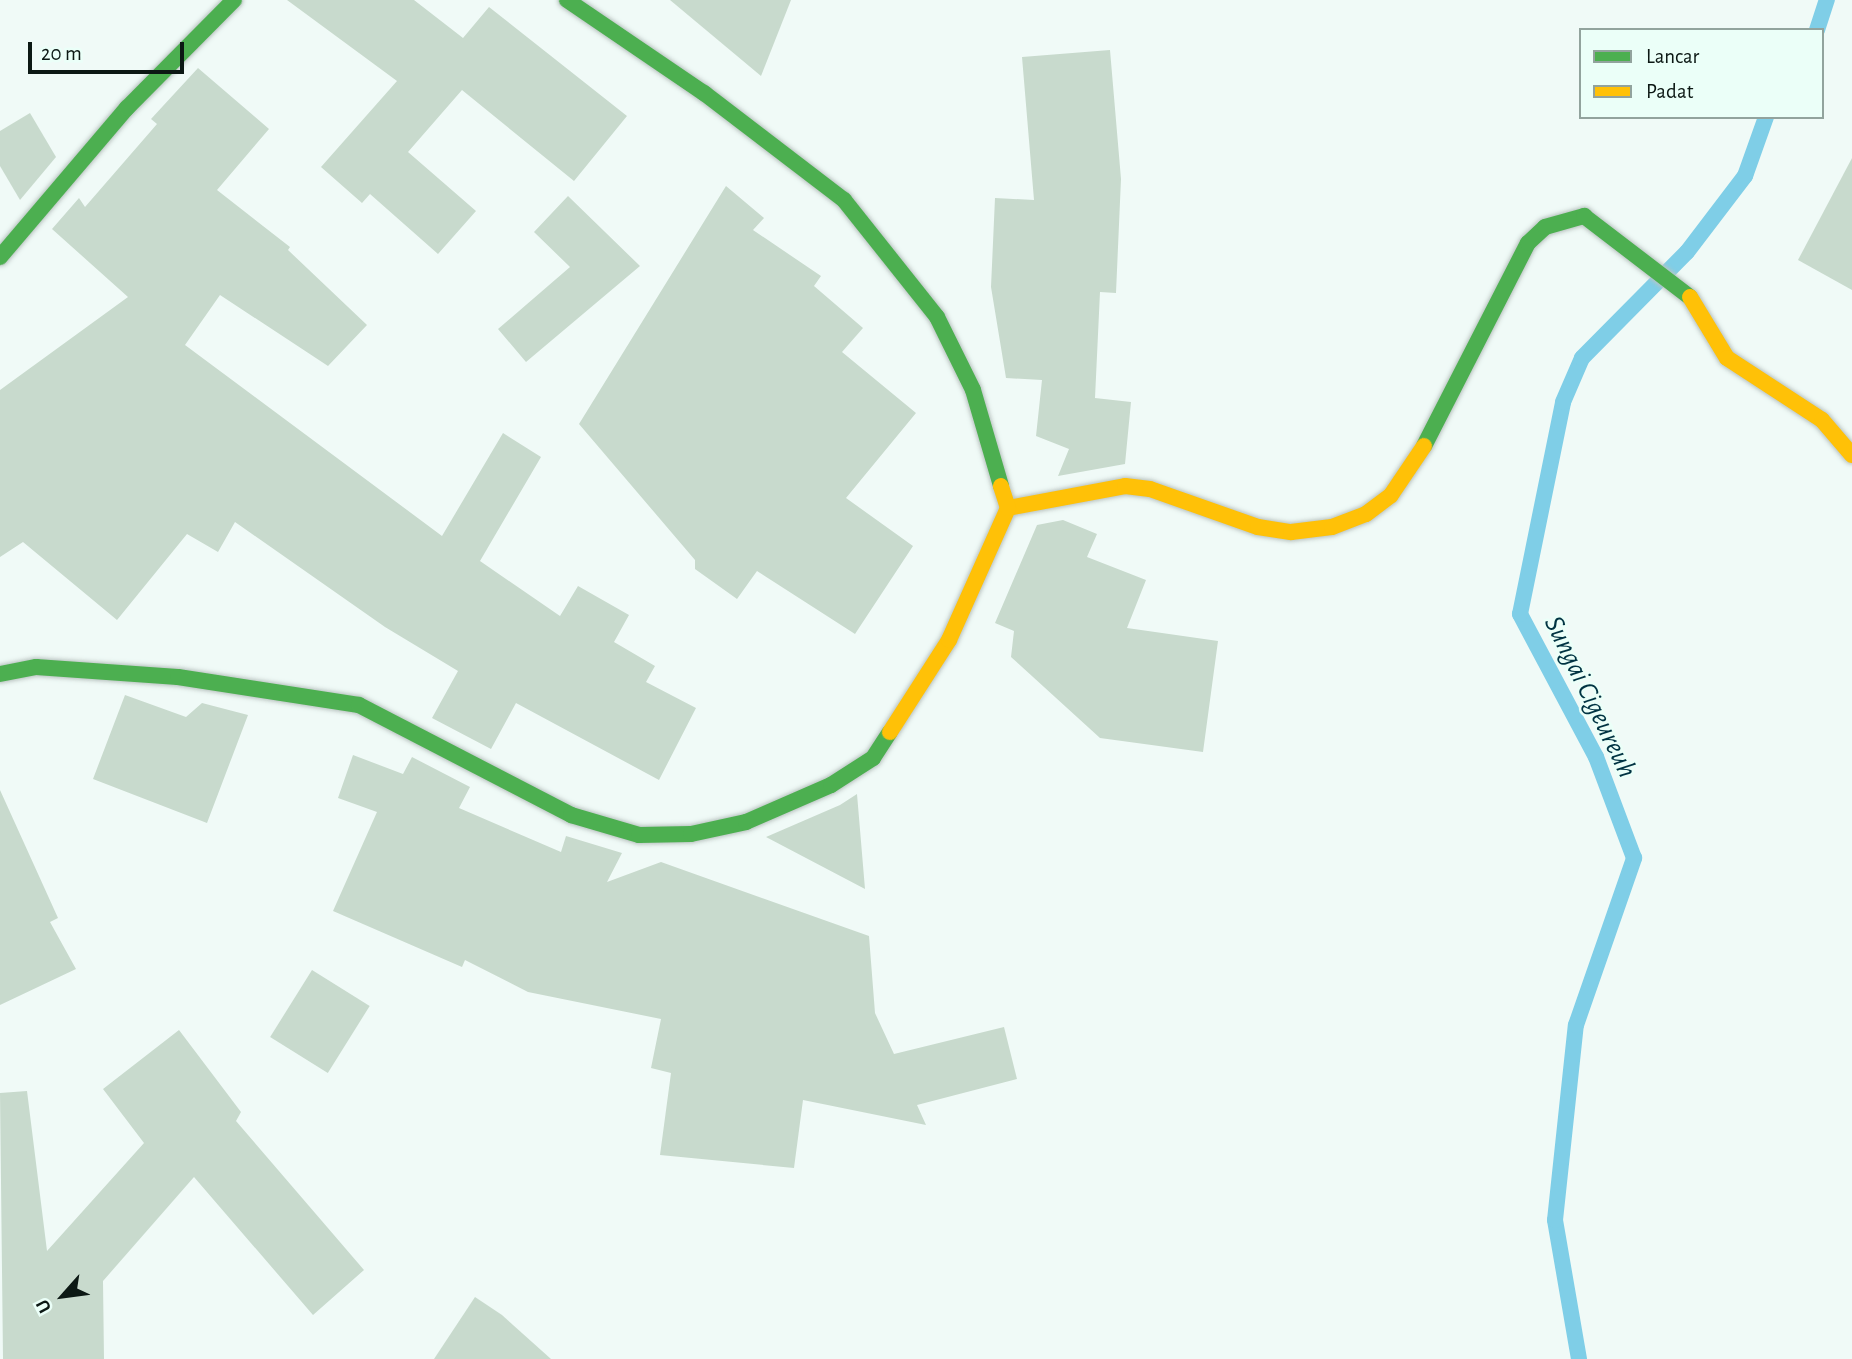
<!DOCTYPE html>
<style>
body{margin:0}
#map{position:relative;width:1852px;height:1359px;overflow:hidden;background:#f0faf7;font-family:"Alegreya Sans",sans-serif}
div>[style]{position:absolute}
[style*='--x']{left:calc(var(--x)*1px);top:calc(var(--y)*1px);width:calc(var(--w)*1px);rotate:calc(var(--a)*1deg)}
.stream>*{height:16px;margin:-8px;padding:0 8px;transform-origin:8px;border-radius:8px;background:#7fcee7}
.building>*{inset:0;background:#c8dacd;transform-origin:0 0}
.roads{filter:drop-shadow(0 0 2px #bac4c1) drop-shadow(0 0 2px #bac4c1)}
.fast>*{height:16px;margin:-8px;padding:0 8px;transform-origin:8px;border-radius:8px;background:#4caf50}
.slow>*{height:16px;margin:-8px;padding:0 8px;transform-origin:8px;border-radius:8px;background:#ffc107}
span{translate:-50% -50%;white-space:nowrap;text-align:center;line-height:1.15;-webkit-text-stroke:5px #ebfff8;paint-order:stroke}
.water-label{font-size:28px;color:#003342;font-style:italic}
.legend{position:absolute;left:1579px;top:28px;width:245px;height:91px;box-sizing:border-box;background:#ebfff8;border:2px solid #92a39d;margin:0;padding:9px 12px;list-style:none;font-size:21px;color:#0c1814}
.legend li{display:flex;align-items:center;gap:14px;height:35px}
.legend b{width:35px;border:2px solid #92a39d}
.north{position:absolute;left:28px;top:1261px;width:70px;height:70px;-webkit-text-stroke:5px #ebfff8;paint-order:stroke;rotate:242deg;font-size:19px;font-weight:700;line-height:28px;text-align:center;color:#0c1814}
.north::after{content:'';display:block;margin:auto;width:24px;height:32px;background:#0c1814;clip-path:polygon(50% 0,100% 100%,50% 72%,0 100%)}
.scale{position:absolute;left:28px;top:42px;width:156px;height:32px;box-sizing:border-box;border:4px solid #0c1814;border-top:0;padding-left:9px;font-size:21px;line-height:24px;white-space:nowrap;color:#0c1814;-webkit-text-stroke:5px #ebfff8;paint-order:stroke}
</style>
<div id="map">
<div class="stream">
<div style="--x:1817;--y:30;--w:32;--a:-72"></div>
<div style="--x:1579;--y:1359;--w:141;--a:-99.8"></div>
<div style="--x:1555;--y:1220;--w:196;--a:-83.9"></div>
<div style="--x:1576;--y:1025;--w:177;--a:-70.8"></div>
<div style="--x:1634;--y:858;--w:108;--a:-110.6"></div>
<div style="--x:1596;--y:757;--w:162;--a:-118"></div>
<div style="--x:1520;--y:614;--w:216;--a:-78.5"></div>
<div style="--x:1563;--y:402;--w:48;--a:-66.6"></div>
<div style="--x:1582;--y:358;--w:149;--a:-45.3"></div>
<div style="--x:1687;--y:252;--w:96;--a:-52.7"></div>
<div style="--x:1745;--y:176;--w:63;--a:-70.4"></div>
</div>
<div class="building">
<div style="clip-path:polygon(287px 0,414px 0,463px 38px,489px 7px,627px 116px,574px 181px,462px 90px,408px 152px,476px 211px,438px 254px,370px 194px,362px 203px,321px 167px,397px 81px)"></div>
<div style="clip-path:polygon(670px 0,791px 0,761px 76px)"></div>
<div style="clip-path:polygon(1110px 50px,1121px 179px,1116px 293px,1100px 292px,1095px 398px,1131px 402px,1125px 464px,1058px 476px,1069px 449px,1036px 436px,1042px 380px,1006px 378px,991px 287px,995px 198px,1034px 200px,1022px 57px)"></div>
<div style="clip-path:polygon(198px 68px,269px 129px,217px 190px,290px 247px,288px 250px,367px 325px,328px 366px,220px 295px,185px 345px,442px 536px,503px 433px,541px 457px,480px 561px,560px 616px,578px 586px,629px 615px,614px 642px,655px 666px,646px 682px,696px 708px,659px 780px,516px 703px,491px 749px,432px 718px,458px 671px,385px 627px,235px 522px,218px 552px,187px 534px,117px 620px,23px 542px,0 557px,0 390px,128px 297px,52px 229px,79px 198px,85px 207px,157px 124px,151px 119px)"></div>
<div style="clip-path:polygon(30px 113px,56px 157px,20px 200px,0 166px,0 131px)"></div>
<div style="clip-path:polygon(1852px 158px,1852px 290px,1798px 260px)"></div>
<div style="clip-path:polygon(726px 186px,764px 218px,753px 230px,821px 276px,814px 286px,863px 328px,842px 352px,916px 413px,846px 498px,913px 546px,855px 634px,757px 571px,737px 599px,695px 569px,695px 560px,579px 424px)"></div>
<div style="clip-path:polygon(568px 196px,640px 266px,526px 362px,498px 329px,570px 267px,534px 232px)"></div>
<div style="clip-path:polygon(1063px 520px,1097px 534px,1087px 557px,1146px 580px,1127px 628px,1218px 641px,1203px 752px,1100px 738px,1011px 657px,1014px 631px,995px 623px,1037px 525px)"></div>
<div style="clip-path:polygon(125px 695px,186px 717px,202px 703px,248px 715px,207px 823px,93px 779px)"></div>
<div style="clip-path:polygon(353px 755px,403px 774px,412px 757px,470px 787px,459px 808px,561px 852px,566px 836px,622px 853px,607px 882px,661px 862px,869px 936px,875px 1013px,894px 1054px,1004px 1027px,1017px 1079px,917px 1105px,926px 1125px,803px 1100px,794px 1168px,660px 1155px,671px 1073px,651px 1068px,661px 1019px,528px 992px,465px 960px,462px 967px,333px 911px,377px 812px,338px 798px)"></div>
<div style="clip-path:polygon(0 790px,58px 918px,50px 922px,76px 969px,0 1005px)"></div>
<div style="clip-path:polygon(857px 794px,865px 889px,766px 837px,840px 805px)"></div>
<div style="left:312px;top:970px;width:68px;height:79px;rotate:32deg"></div>
<div style="clip-path:polygon(179px 1030px,241px 1112px,236px 1121px,364px 1270px,313px 1315px,194px 1177px,103px 1281px,104px 1359px,3px 1359px,0 1093px,27px 1091px,47px 1251px,144px 1143px,103px 1089px)"></div>
<div style="clip-path:polygon(475px 1297px,502px 1315px,551px 1359px,434px 1359px)"></div>
</div>
<div class="roads">
<div class="fast">
<div style="--x:567;--y:0;--w:166;--a:34.2"></div>
<div style="--x:704;--y:93;--w:176;--a:37.4"></div>
<div style="--x:844;--y:200;--w:149;--a:51.5"></div>
<div style="--x:937;--y:317;--w:81;--a:63.7"></div>
<div style="--x:973;--y:390;--w:100;--a:73.7"></div>
<div style="--x:0;--y:257;--w:196;--a:-49.6"></div>
<div style="--x:127;--y:108;--w:152;--a:-45.3"></div>
<div style="--x:1424;--y:446;--w:228;--a:-62.9"></div>
<div style="--x:1528;--y:243;--w:23;--a:-43"></div>
<div style="--x:1545;--y:227;--w:41;--a:-15.8"></div>
<div style="--x:1584;--y:216;--w:133;--a:37.4"></div>
<div style="--x:0;--y:674;--w:37;--a:-11"></div>
<div style="--x:36;--y:667;--w:142;--a:4"></div>
<div style="--x:178;--y:677;--w:183;--a:8.8"></div>
<div style="--x:359;--y:705;--w:239;--a:27.4"></div>
<div style="--x:571;--y:815;--w:71;--a:16.4"></div>
<div style="--x:639;--y:835;--w:52;--a:-1.1"></div>
<div style="--x:691;--y:834;--w:56;--a:-12.3"></div>
<div style="--x:746;--y:822;--w:93;--a:-23.5"></div>
<div style="--x:831;--y:785;--w:50;--a:-32.7"></div>
<div style="--x:873;--y:758;--w:31;--a:-57"></div>
</div>
<div class="slow">
<div style="--x:1690;--y:297;--w:71;--a:58.8"></div>
<div style="--x:1727;--y:358;--w:113;--a:33.1"></div>
<div style="--x:1822;--y:420;--w:46;--a:49.4"></div>
<div style="--x:1008;--y:508;--w:119;--a:-10.6"></div>
<div style="--x:1125;--y:486;--w:25;--a:7"></div>
<div style="--x:1150;--y:489;--w:114;--a:19.4"></div>
<div style="--x:1258;--y:527;--w:33;--a:9"></div>
<div style="--x:1291;--y:532;--w:41;--a:-7"></div>
<div style="--x:1332;--y:527;--w:36;--a:-21"></div>
<div style="--x:1366;--y:514;--w:31;--a:-37"></div>
<div style="--x:1391;--y:495;--w:59;--a:-56"></div>
<div style="--x:890;--y:732;--w:109;--a:-57.3"></div>
<div style="--x:949;--y:640;--w:145;--a:-65.9"></div>
<div style="--x:1008;--y:508;--w:23;--a:-108"></div>
</div>
</div>
<div class="water-label">
<span style="left:1590px;top:697px;rotate:64deg">Sungai Cigeureuh</span>
</div>
<ul class="legend">
<li><b style="height:9px;background:#4caf50"></b>Lancar</li>
<li><b style="height:9px;background:#ffc107"></b>Padat</li>
</ul>
<div class="north">U</div>
<div class="scale">20 m</div>
</div>
